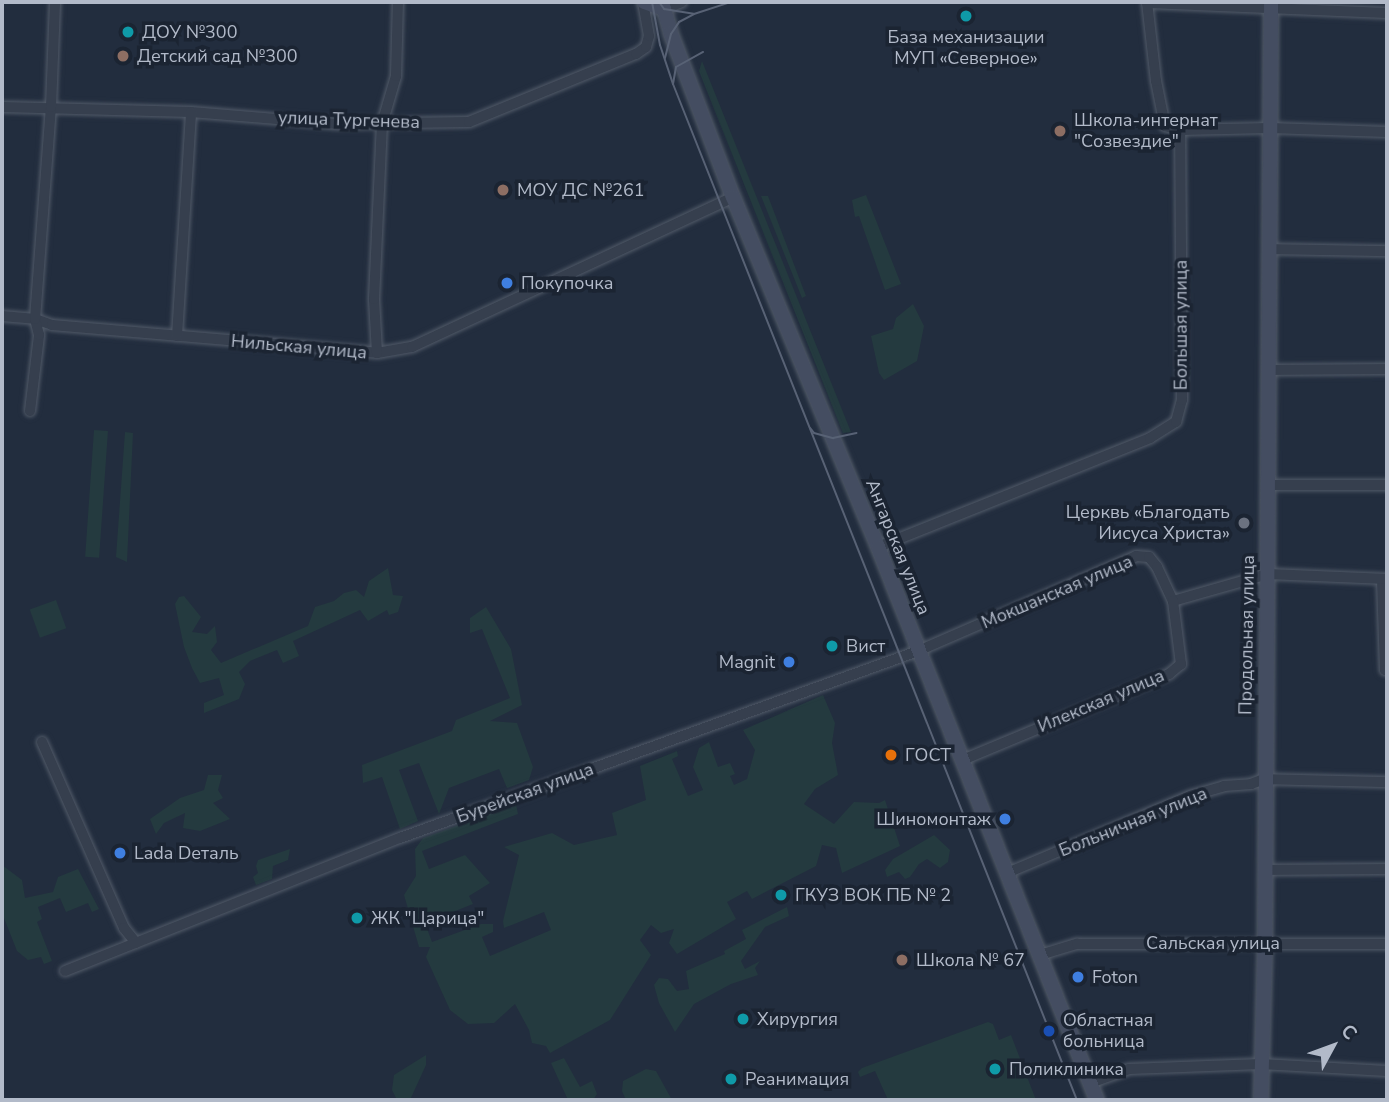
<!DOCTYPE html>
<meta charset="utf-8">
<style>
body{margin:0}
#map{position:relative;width:1389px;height:1102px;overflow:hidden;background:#222d3e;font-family:"Nunito Sans",sans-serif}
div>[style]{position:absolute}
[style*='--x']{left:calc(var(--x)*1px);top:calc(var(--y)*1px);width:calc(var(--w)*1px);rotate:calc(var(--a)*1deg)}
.green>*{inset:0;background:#243a3f;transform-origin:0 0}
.roads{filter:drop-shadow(0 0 2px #515a68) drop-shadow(0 0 2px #515a68)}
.street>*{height:10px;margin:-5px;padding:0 5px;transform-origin:5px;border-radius:5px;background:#363f4e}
.secondary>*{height:14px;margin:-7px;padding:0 7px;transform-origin:7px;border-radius:7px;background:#444d61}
.tram>*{height:2px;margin:-1px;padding:0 1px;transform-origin:1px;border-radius:1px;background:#586275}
.dots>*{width:19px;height:19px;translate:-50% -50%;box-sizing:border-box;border:4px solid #1b2432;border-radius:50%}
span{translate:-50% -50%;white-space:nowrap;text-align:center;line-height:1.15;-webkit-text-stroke:7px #1b2432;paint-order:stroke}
.poi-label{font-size:18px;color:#b2bac9}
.left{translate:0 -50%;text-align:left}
.right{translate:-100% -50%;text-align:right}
.street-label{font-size:18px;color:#b2bac9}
.frame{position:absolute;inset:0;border:4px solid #b2bac9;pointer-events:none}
.north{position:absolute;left:1298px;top:1011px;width:70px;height:70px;-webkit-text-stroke:5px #1b2432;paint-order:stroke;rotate:49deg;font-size:19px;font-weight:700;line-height:28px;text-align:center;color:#b2bac9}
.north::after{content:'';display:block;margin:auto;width:24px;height:32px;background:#b2bac9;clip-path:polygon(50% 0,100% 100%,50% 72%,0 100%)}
</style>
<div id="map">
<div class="green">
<div style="clip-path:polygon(702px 61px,851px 432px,843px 433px,699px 71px)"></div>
<div style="clip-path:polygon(866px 195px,901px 284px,885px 290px,859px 216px,855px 217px,852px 200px)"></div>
<div style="clip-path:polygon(761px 196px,768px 196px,806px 296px,802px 298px)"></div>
<div style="clip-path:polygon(913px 304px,924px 326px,917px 361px,884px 380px,879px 373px,871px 336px,893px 329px,896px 318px)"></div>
<div style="left:94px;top:430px;width:14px;height:127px;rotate:4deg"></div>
<div style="clip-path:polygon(125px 432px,133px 433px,127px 562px,116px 557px)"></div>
<div style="clip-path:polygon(388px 568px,393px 595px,403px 596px,398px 612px,389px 615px,387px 610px,368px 621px,360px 610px,293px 641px,299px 656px,283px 663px,277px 650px,250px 661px,239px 672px,245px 684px,239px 699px,204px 713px,204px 703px,224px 695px,219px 678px,200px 683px,192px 668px,184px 647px,175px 604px,179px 597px,184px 596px,201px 617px,192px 632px,207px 634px,215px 626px,217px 642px,211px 650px,221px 663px,308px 626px,315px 607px,334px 601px,344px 593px,356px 590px,364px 597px,369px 581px)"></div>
<div style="left:56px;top:600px;width:30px;height:28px;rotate:70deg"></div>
<div style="clip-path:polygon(486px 607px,511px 649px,522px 705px,490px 721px,517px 723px,533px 767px,529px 780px,507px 788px,499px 769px,449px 788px,439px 814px,419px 763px,399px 770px,418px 821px,400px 829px,382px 777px,363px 783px,362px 765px,452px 731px,456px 720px,510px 698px,482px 629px,470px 633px,470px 618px)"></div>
<div style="clip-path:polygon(823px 695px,835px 723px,832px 743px,838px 775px,815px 789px,804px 804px,834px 824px,854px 802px,879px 803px,885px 800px,900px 846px,842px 873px,836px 848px,822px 845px,816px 866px,752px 899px,747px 891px,727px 902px,736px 919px,677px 954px,669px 943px,674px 929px,661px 933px,651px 925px,640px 940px,651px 955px,610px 1020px,550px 1053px,546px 1046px,532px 1043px,529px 1030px,515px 1004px,494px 1023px,468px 1024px,450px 1010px,426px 957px,430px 947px,419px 947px,404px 895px,416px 876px,415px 849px,423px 838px,516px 804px,518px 814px,422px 851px,429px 869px,465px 855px,490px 883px,469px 896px,473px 904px,425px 923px,432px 942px,481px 924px,493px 924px,493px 932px,482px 937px,490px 956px,551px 930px,544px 912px,504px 928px,503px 921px,519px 855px,504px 847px,552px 833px,574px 845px,617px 835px,612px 813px,646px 800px,640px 766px,677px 751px,678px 756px,672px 759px,688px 796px,703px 790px,693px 767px,699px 748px,709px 742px,718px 767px,730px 763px,735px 774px,730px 776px,734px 785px,747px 779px,755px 750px,743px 730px)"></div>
<div style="clip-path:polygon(208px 775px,222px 775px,218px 790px,223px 798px,213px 803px,230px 819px,200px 831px,183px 828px,185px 813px,164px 823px,156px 834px,150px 819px,180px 798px,204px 790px)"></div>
<div style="clip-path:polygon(934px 835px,950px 850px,948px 862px,940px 868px,927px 859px,919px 864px,910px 877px,905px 879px,899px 872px,887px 877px,885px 870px,893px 859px)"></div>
<div style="clip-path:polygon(290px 849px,288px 860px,273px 866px,272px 879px,256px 885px,253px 877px,258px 873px,256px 866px,258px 860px)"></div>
<div style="clip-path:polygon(2px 865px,22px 880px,25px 898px,53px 892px,58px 877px,78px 869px,99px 909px,92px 912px,88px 903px,66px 912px,60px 898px,38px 907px,42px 919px,37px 922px,52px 961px,44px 964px,41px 957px,28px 960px,17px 951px,2px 913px)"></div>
<div style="clip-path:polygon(787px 907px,789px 916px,765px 927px,741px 961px,745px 969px,760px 961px,755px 968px,758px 975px,731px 984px,694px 1004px,675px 1032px,659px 1003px,654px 985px,659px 978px,668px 979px,677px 991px,689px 989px,686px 971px,725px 954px,724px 951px,746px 939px,742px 930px)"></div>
<div style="clip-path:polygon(988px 1022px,993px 1024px,999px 1040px,1011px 1035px,1036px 1100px,888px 1100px,875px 1071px,860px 1077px,858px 1072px,862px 1068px)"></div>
<div style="clip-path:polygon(426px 1055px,426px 1065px,410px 1100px,397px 1100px,392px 1090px,394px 1075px)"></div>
<div style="clip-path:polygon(564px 1058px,580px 1087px,592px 1081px,597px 1094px,593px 1100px,568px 1100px,551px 1063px)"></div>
<div style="clip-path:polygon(646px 1069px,656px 1071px,672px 1100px,626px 1100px,622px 1091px,623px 1081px)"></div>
</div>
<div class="roads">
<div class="street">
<div style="--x:1147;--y:3;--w:240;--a:2.4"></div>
<div style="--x:664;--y:9;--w:19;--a:-21"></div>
<div style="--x:2;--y:107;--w:189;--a:1.5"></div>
<div style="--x:191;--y:112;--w:145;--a:4.7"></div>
<div style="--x:336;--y:124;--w:133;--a:-0.9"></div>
<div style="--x:469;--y:122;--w:180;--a:-22.2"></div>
<div style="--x:636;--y:54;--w:12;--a:-35"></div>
<div style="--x:646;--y:47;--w:11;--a:-75"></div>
<div style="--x:649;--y:36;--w:35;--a:-100"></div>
<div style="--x:1180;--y:130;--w:90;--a:-1.3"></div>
<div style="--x:1270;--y:128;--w:117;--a:2"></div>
<div style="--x:1270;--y:249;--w:117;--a:1"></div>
<div style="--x:2;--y:316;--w:33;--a:5"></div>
<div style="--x:35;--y:319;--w:18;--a:19"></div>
<div style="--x:52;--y:325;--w:326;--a:4.9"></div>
<div style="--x:377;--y:353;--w:36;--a:-10"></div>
<div style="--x:412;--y:347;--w:354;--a:-25"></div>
<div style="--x:177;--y:336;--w:224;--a:-86.4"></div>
<div style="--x:377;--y:353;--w:54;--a:-93.2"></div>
<div style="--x:374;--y:299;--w:175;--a:-87.4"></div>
<div style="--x:382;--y:124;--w:50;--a:-73.7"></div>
<div style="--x:396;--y:76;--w:74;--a:-88.5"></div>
<div style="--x:1269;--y:370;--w:118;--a:-0.5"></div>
<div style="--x:30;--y:411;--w:77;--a:-83.2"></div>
<div style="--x:39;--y:335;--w:16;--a:-104"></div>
<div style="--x:35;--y:319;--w:213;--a:-85.7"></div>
<div style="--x:51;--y:107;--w:105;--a:-87.8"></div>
<div style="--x:1269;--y:485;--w:118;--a:0"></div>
<div style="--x:878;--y:547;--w:293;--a:-21.8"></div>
<div style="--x:1150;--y:438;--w:31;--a:-32"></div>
<div style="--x:1176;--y:422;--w:23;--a:-75"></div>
<div style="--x:1182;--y:400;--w:270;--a:-90.4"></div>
<div style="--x:1180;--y:130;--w:16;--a:-165"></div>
<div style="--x:1165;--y:126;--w:46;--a:-101.3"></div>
<div style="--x:1156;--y:81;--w:80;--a:-96.5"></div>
<div style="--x:1382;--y:579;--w:91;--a:88.1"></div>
<div style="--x:1385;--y:670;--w:2;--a:0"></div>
<div style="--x:1173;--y:601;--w:99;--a:-15.9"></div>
<div style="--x:1268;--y:574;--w:119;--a:2.4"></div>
<div style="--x:42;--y:742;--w:203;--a:66.2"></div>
<div style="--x:124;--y:928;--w:19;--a:51"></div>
<div style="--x:1264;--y:870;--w:123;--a:-0.5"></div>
<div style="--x:1007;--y:873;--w:199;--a:-22.8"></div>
<div style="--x:1190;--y:796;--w:35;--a:-16"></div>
<div style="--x:1224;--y:786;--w:27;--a:-4"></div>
<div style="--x:1251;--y:784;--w:14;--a:-21"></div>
<div style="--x:1264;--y:779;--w:123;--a:1.4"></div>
<div style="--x:1040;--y:955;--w:39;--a:-17"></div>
<div style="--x:1077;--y:944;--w:310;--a:0"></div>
<div style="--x:65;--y:971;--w:360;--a:-21.7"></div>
<div style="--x:400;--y:838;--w:551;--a:-19.85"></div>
<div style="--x:918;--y:651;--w:238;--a:-23.5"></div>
<div style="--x:1136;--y:556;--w:13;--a:4"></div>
<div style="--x:1149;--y:557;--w:13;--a:51"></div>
<div style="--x:1157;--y:567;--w:38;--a:65"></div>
<div style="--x:1173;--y:601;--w:64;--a:82.8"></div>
<div style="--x:1181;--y:664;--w:16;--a:140"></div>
<div style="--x:1169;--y:674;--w:224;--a:157.4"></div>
<div style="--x:1090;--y:1083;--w:41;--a:-19.7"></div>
<div style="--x:1129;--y:1069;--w:132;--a:-2.2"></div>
<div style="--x:1261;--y:1064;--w:126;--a:3.2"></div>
</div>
<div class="secondary">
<div style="--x:644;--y:2;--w:21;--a:19"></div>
<div style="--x:662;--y:2;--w:33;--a:74"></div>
<div style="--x:671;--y:34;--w:174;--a:69.2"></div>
<div style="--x:733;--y:197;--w:379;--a:67.5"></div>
<div style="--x:878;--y:547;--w:595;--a:68.4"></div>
<div style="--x:1261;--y:1100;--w:158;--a:-88.5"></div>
<div style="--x:1265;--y:942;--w:940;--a:-89.63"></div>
</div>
</div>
<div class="tram">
<div style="--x:652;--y:2;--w:44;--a:79.5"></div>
<div style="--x:660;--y:45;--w:41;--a:71.6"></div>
<div style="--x:673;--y:84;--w:1093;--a:68.32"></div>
<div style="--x:659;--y:2;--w:9;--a:54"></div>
<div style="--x:664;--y:9;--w:30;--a:9"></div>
<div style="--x:694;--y:14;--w:36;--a:-18"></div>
<div style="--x:665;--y:58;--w:25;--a:-76"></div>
<div style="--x:671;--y:34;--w:14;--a:-56"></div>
<div style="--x:679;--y:22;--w:17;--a:-28"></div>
<div style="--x:673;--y:84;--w:17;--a:-80"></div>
<div style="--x:676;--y:67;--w:31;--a:-29"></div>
<div style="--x:810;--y:428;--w:6;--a:51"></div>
<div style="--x:814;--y:433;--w:20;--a:15"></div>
<div style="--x:833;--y:438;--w:24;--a:-12"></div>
</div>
<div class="dots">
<div style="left:966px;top:16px;background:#0f9aa8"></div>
<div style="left:128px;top:32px;background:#0f9aa8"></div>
<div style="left:123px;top:56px;background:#8d6e63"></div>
<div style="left:1060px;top:131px;background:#8d6e63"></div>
<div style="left:503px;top:190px;background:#8d6e63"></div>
<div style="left:507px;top:283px;background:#3f7fe0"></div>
<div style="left:1244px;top:523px;background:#6b7280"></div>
<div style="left:832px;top:646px;background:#0f9aa8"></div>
<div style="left:789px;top:662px;background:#3f7fe0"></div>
<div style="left:891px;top:755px;background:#e8710a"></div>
<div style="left:1005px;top:819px;background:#3f7fe0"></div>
<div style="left:120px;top:853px;background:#3f7fe0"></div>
<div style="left:781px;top:895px;background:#0f9aa8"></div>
<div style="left:357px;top:918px;background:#0f9aa8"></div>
<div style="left:902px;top:960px;background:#8d6e63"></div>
<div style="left:1078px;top:977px;background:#3f7fe0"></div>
<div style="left:743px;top:1019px;background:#0f9aa8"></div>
<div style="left:1049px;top:1031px;background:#1a4fb4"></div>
<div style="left:995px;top:1069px;background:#0f9aa8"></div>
<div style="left:731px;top:1079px;background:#0f9aa8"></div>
</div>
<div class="poi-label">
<span class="left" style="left:142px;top:32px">ДОУ №300</span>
<span style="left:966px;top:48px">База механизации<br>МУП «Северное»</span>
<span class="left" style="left:137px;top:56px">Детский сад №300</span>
<span class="left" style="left:1074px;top:131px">Школа-интернат<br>"Созвездие"</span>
<span class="left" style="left:517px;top:190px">МОУ ДС №261</span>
<span class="left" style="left:521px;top:283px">Покупочка</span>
<span class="right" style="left:1230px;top:523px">Церквь «Благодать<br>Иисуса Христа»</span>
<span class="left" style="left:846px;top:646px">Вист</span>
<span class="right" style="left:775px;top:662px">Magnit</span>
<span class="left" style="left:905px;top:755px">ГОСТ</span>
<span class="right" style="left:991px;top:819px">Шиномонтаж</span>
<span class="left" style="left:134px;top:853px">Lada Dеталь</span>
<span class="left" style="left:795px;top:895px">ГКУЗ ВОК ПБ № 2</span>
<span class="left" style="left:371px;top:918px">ЖК "Царица"</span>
<span class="left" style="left:916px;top:960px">Школа № 67</span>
<span class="left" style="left:1092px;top:977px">Foton</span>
<span class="left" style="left:757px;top:1019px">Хирургия</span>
<span class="left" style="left:1063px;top:1031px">Областная<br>больница</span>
<span class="left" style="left:1009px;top:1069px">Поликлиника</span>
<span class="left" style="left:745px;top:1079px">Реанимация</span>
</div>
<div class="street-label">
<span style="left:349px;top:120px;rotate:2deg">улица Тургенева</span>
<span style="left:1181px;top:325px;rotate:-90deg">Большая улица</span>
<span style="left:299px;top:347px;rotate:5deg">Нильская улица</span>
<span style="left:898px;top:547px;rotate:68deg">Ангарская улица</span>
<span style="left:1057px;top:592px;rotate:-23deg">Мокшанская улица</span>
<span style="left:1247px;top:635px;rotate:-89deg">Продольная улица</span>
<span style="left:1101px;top:701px;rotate:-23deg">Илекская улица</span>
<span style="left:525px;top:793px;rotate:-20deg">Бурейская улица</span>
<span style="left:1133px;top:822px;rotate:-22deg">Больничная улица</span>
<span style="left:1213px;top:943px">Сальская улица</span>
</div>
<div class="frame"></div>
<div class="north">С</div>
</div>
